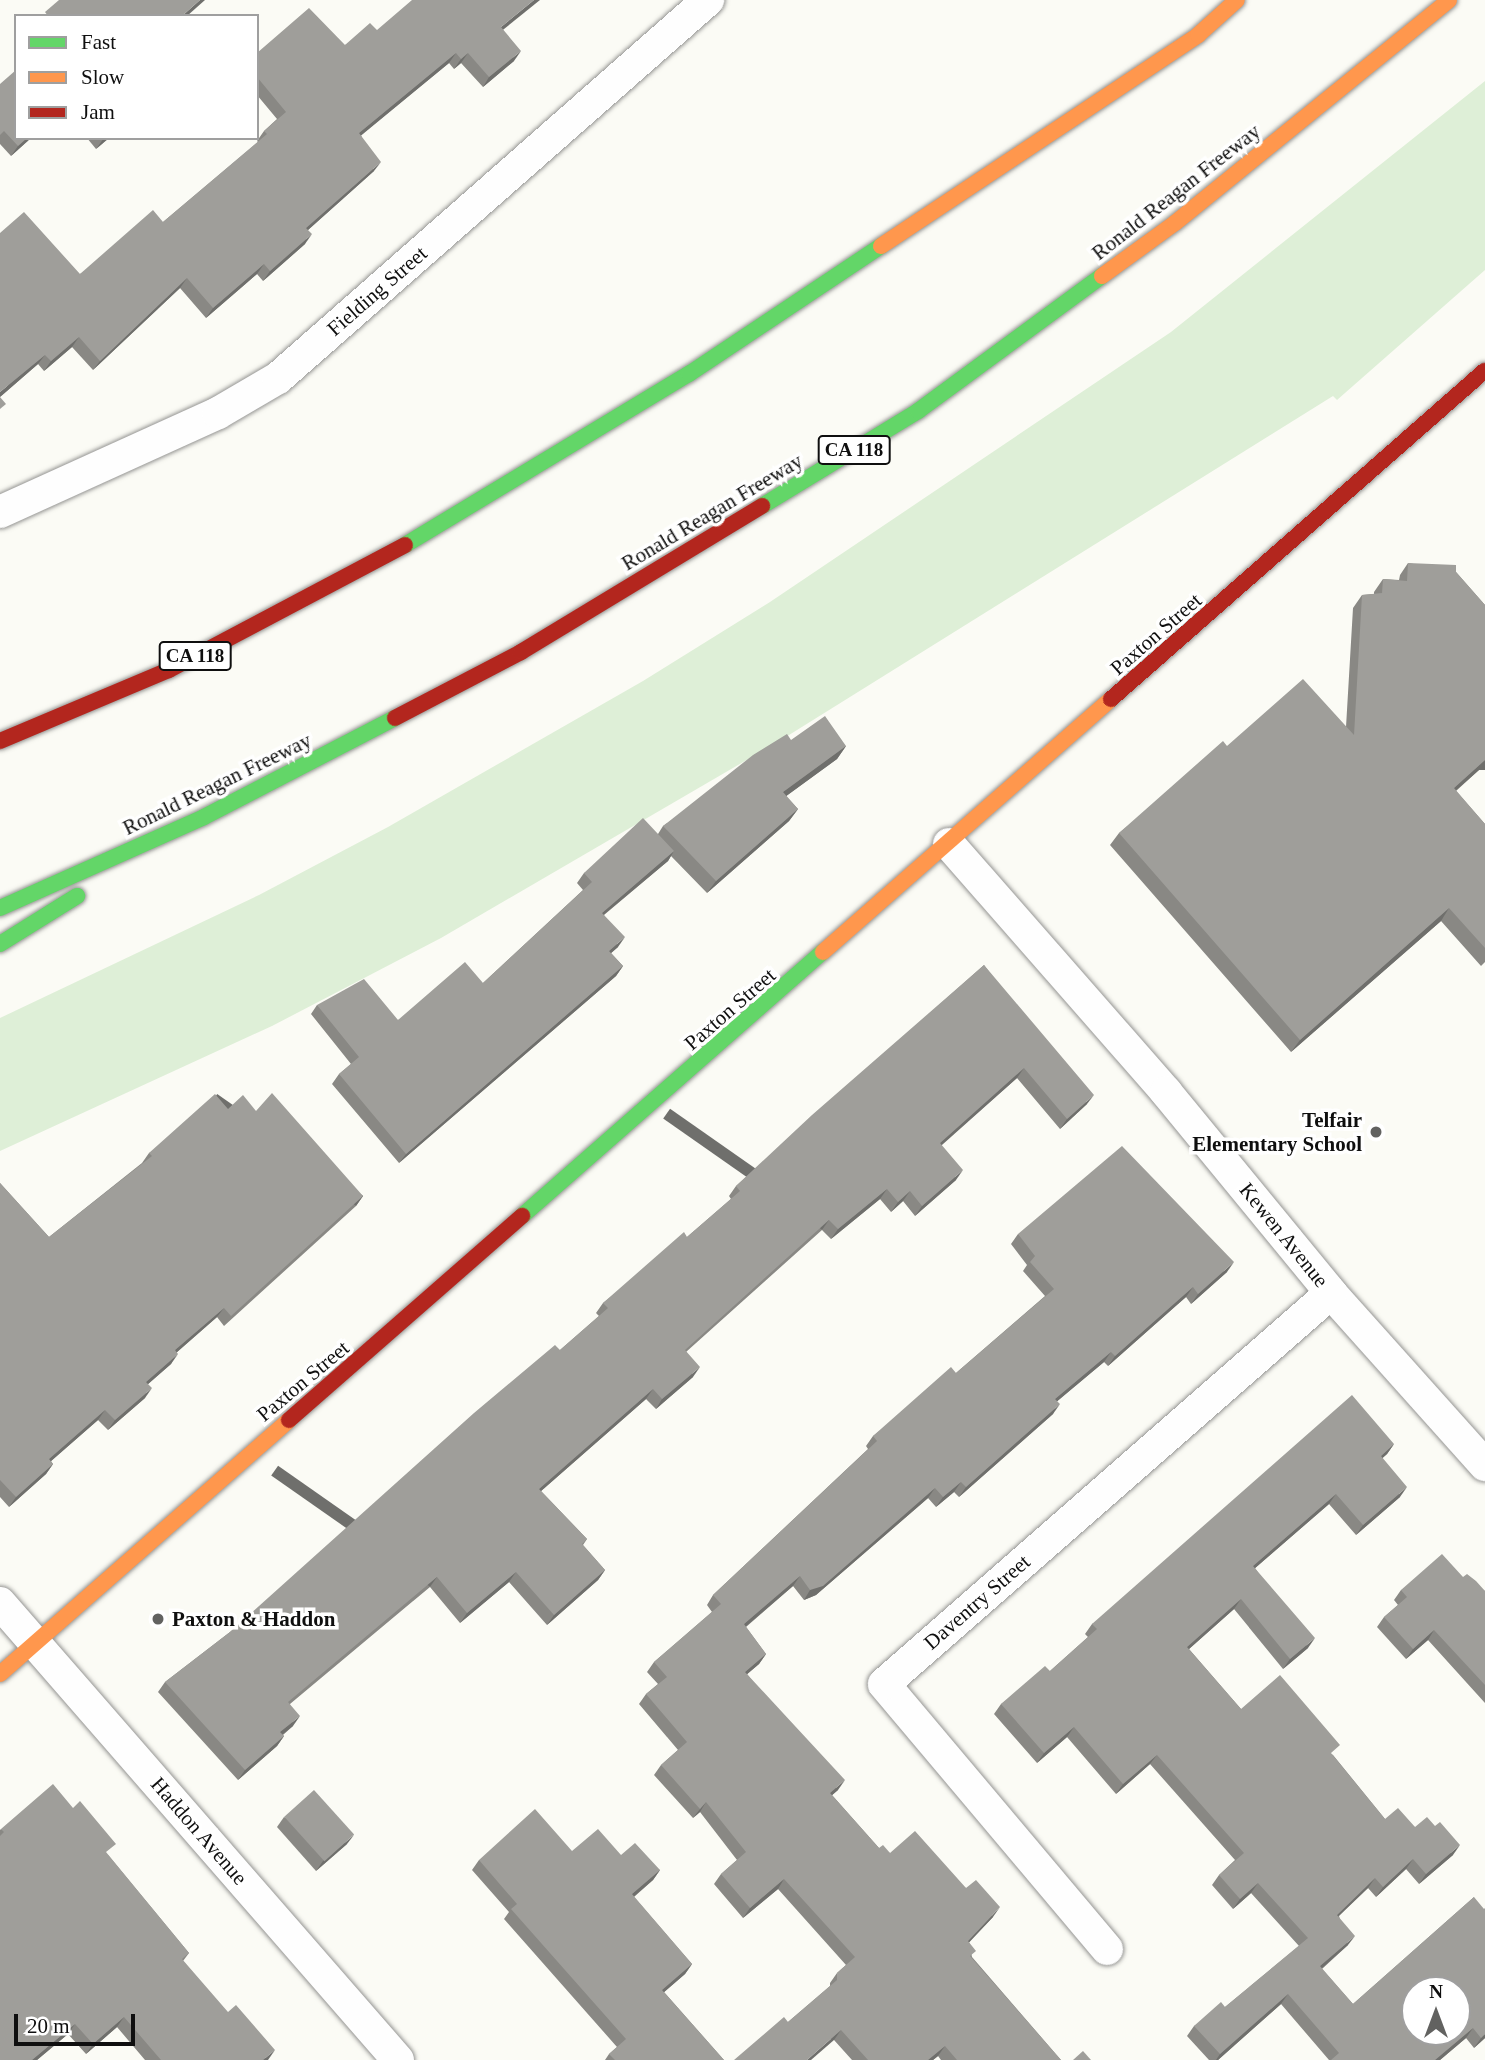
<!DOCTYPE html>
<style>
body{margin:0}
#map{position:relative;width:1485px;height:2060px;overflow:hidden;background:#fbfbf5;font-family:Georgia,serif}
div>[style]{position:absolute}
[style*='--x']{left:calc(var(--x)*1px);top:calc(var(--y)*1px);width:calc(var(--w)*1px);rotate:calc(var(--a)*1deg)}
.green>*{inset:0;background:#deefd7}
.roads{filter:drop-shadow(0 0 2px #959593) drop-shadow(0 0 2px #959593)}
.street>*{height:32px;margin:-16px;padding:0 16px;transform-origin:16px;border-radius:16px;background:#fefefe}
.fast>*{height:16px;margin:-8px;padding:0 8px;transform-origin:8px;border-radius:8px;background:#63d668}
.slow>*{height:16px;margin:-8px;padding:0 8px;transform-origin:8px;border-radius:8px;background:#ff974d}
.jam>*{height:16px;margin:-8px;padding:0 8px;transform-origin:8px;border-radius:8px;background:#b3261e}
.wall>*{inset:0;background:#898884}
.shaded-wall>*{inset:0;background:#6f6f6c;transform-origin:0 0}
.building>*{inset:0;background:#9f9e9a;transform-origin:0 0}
.dots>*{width:19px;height:19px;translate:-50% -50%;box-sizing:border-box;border:4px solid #fff;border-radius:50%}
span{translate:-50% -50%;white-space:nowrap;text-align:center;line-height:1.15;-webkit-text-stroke:7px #fff;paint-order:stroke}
.shield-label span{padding:2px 5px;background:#fff;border:2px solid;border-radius:5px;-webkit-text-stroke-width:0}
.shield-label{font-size:19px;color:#0f0f0f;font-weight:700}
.street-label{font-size:21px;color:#0f0f0f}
.poi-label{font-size:21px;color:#0f0f0f;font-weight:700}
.right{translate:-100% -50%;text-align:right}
.left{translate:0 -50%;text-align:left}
.legend{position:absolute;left:14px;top:14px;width:245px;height:126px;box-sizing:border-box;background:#fff;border:2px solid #9f9f9f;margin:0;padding:9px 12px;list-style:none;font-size:21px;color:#0f0f0f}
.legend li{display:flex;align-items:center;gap:14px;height:35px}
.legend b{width:35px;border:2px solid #9f9f9f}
.north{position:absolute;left:1401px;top:1976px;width:70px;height:70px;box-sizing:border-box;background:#fff;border:2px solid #9f9f9f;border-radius:50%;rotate:0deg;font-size:19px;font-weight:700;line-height:28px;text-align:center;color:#0f0f0f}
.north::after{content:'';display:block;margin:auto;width:24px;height:32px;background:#626260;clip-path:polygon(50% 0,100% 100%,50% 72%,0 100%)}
.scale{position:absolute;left:14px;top:2014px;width:121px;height:32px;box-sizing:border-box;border:4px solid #0f0f0f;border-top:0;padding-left:9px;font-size:21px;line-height:24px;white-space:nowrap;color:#0f0f0f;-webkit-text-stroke:5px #fff;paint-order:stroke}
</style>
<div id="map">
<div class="green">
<div style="clip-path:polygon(1485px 81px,1485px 270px,1337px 400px,1333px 396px,781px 740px,441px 938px,272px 1026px,0 1151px,0 1018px,259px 895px,388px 827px,643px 681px,770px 602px,1171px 332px)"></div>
</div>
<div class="roads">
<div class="street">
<div style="--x:0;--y:512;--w:239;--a:-24.4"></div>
<div style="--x:218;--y:413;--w:69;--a:-30.3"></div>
<div style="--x:278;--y:378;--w:573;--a:-41.32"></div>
<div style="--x:949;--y:844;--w:330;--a:48.8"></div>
<div style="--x:1166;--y:1092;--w:260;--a:50.6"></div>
<div style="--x:1331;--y:1293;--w:231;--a:48.2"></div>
<div style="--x:0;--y:1603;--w:606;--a:48.95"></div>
<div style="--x:1107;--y:1949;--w:346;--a:-130.1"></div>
<div style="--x:884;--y:1684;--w:594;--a:-41.18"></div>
</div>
<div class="fast">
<div style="--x:762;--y:506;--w:183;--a:-31.3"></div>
<div style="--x:918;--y:411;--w:228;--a:-36.3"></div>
<div style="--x:405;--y:545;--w:332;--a:-31.1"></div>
<div style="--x:689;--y:374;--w:231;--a:-33.7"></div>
<div style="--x:0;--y:908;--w:223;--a:-24"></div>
<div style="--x:204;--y:817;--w:215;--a:-27.4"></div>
<div style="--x:0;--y:944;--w:91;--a:-31.9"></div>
<div style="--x:522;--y:1216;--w:400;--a:-41.3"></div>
</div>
<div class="slow">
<div style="--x:881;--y:246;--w:381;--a:-33.6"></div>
<div style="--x:1198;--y:35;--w:52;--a:-41.9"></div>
<div style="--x:1102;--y:276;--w:90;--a:-36"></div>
<div style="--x:1175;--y:223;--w:353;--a:-39.1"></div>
<div style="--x:823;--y:952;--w:383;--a:-41.3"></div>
<div style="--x:0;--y:1674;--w:385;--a:-41.3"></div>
</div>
<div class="jam">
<div style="--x:1111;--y:699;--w:497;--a:-41.3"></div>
<div style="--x:395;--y:718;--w:142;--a:-27.6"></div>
<div style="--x:521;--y:652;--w:282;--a:-31.2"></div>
<div style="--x:0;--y:741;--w:183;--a:-22.8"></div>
<div style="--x:169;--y:670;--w:267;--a:-27.9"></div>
<div style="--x:289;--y:1420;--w:310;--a:-41.2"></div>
</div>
</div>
<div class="wall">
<div style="clip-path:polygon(377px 30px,503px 30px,514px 61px,483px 87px,461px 63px,454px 69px,449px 63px,361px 135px,374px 171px,308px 230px,305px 244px,263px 281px,257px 274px,206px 318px,180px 288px,93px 370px,72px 347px,44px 371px,38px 364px,0 397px,80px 274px,163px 222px,258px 142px,257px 141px,264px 131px,277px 119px,257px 95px,257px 53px,345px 45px)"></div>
<div style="clip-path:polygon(0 84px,31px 138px,11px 156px,0 144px)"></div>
<div style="clip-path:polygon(87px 138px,109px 138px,96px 149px)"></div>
<div style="clip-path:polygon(1408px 563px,1456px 572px,1485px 605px,1485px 770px,1479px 770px,1456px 791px,1485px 824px,1485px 962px,1481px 966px,1441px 921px,1291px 1052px,1110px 845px,1119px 833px,1227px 746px,1346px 727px,1353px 608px,1362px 595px,1374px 594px,1374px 592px,1383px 579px,1399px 580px,1400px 575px)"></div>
<div style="clip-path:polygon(791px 740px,846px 746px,837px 759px,786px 796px,798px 809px,789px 821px,707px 893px,671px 856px,668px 861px,604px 915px,618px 947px,611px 953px,623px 966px,616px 976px,399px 1163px,332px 1084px,339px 1074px,351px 1064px,311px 1014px,317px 1005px,398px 1020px,483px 983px,583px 890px,577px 883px,584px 873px,658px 834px,663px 826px)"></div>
<div style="clip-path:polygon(984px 965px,1087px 1104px,1060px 1129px,1017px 1078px,941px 1145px,956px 1180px,915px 1216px,903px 1201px,891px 1212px,880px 1199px,831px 1239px,822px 1230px,686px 1352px,693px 1377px,656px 1409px,646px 1399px,541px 1491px,587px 1539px,583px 1545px,605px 1570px,598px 1580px,547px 1625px,509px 1582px,460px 1623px,430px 1587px,290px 1704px,293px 1726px,283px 1735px,284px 1736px,277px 1746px,238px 1780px,158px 1692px,165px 1682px,230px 1632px,560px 1350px,599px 1316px,596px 1313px,603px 1303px,687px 1237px,731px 1199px,729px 1196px,736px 1186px)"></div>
<div style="clip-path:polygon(228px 1109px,256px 1111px,363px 1196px,356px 1206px,224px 1326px,217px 1317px,177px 1352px,171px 1364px,148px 1384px,145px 1398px,108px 1430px,98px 1420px,51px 1461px,53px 1464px,46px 1474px,9px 1507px,0 1497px,0 1183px,49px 1237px,142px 1163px,149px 1153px)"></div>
<div style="clip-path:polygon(1018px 1234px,1227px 1272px,1191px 1304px,1186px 1297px,1108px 1366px,1104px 1362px,1057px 1401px,1053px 1414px,959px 1497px,954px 1492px,936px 1507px,928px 1498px,816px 1595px,804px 1600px,793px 1586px,746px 1627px,766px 1654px,759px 1664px,747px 1674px,838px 1790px,832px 1795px,879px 1848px,966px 1888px,993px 1917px,969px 1942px,972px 1957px,1061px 2060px,941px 2060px,938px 2056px,933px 2060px,852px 2060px,834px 2040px,788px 2022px,830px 1986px,830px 1983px,837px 1973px,846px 1965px,778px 1889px,743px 1918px,714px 1884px,721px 1874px,737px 1860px,700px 1812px,693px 1818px,654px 1775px,661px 1765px,678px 1750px,639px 1704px,646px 1694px,658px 1684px,647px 1672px,654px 1662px,712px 1612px,707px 1605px,713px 1595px,868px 1449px,866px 1446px,873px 1436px,956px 1373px,1045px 1296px,1023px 1271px,1027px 1265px,1011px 1244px)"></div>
<div style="clip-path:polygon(1394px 1444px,1387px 1454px,1382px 1458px,1400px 1497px,1356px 1535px,1329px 1504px,1255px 1568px,1308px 1648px,1283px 1669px,1234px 1609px,1189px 1649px,1241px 1709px,1333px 1755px,1385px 1819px,1415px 1827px,1453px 1855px,1419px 1884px,1406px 1869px,1376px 1897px,1368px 1888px,1339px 1916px,1348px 1945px,1322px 1969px,1353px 2004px,1474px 1897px,1485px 2038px,1474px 2048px,1466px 2038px,1440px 2060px,1329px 2060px,1281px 2004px,1218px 2060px,1209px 2060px,1187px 2036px,1194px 2026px,1225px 2007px,1299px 1946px,1251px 1893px,1233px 1909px,1212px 1885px,1219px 1875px,1235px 1860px,1150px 1764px,1116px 1794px,1067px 1737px,1037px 1763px,994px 1714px,1001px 1704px,1050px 1671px,1088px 1637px,1085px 1634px,1092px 1624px)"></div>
<div style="clip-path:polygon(1463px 1577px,1485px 1591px,1485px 1703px,1428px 1640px,1406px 1659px,1377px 1627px,1384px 1617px,1398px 1605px,1394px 1600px,1401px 1590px)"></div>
<div style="clip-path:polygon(284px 1817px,347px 1844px,316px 1871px,277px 1827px)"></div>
<div style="clip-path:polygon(1px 1829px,108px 1855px,189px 1953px,183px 1961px,267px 2060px,145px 2060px,117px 2027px,86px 2054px,68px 2034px,37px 2060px,0 2060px,0 1830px)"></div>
<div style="clip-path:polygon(572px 1851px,621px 1855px,660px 1870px,653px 1880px,634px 1897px,692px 1964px,685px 1974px,664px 1992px,724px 2060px,605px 2060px,609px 2054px,617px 2047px,504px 1919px,509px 1912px,472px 1870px,479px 1860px)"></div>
</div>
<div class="shaded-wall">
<div style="clip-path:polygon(200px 0,205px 0,187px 16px,182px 16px)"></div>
<div style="clip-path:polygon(534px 0,540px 0,494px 37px,501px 27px)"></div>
<div style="clip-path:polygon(521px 51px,514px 61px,483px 87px,489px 77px)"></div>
<div style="clip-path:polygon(456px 53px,449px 63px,352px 143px,359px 133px)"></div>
<div style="clip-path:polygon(468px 53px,461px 63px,454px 69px,461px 59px)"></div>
<div style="clip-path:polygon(27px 138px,31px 138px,11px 156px,18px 146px)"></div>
<div style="clip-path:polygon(104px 138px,109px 138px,96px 149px)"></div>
<div style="clip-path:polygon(381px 162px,374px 171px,299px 238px,306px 228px)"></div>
<div style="clip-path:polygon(312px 234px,305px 244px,263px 281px,270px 271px)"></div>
<div style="clip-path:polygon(264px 264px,257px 274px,206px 318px,213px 308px)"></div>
<div style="clip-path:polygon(187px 278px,180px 288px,93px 370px,100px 361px)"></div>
<div style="clip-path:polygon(79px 337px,72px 347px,44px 371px,51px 361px)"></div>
<div style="clip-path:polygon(45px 355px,38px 364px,0 397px,0 392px)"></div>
<div style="clip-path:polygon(846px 746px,837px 759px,774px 805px,783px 792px)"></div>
<div style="clip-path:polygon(1485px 760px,1485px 770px,1479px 770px,1445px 800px,1454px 788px)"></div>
<div style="clip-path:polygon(798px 809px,789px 821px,707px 893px,716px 881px)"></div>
<div style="clip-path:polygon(674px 851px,668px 861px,595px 922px,602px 913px)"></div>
<div style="clip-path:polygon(1449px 908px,1441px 921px,1291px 1052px,1300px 1040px)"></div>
<div style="clip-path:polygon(625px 937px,618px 947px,602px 961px,609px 951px)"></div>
<div style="clip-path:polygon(623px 966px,616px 976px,399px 1163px,406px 1154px)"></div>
<div style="clip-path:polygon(1024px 1068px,1017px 1078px,933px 1153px,940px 1143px)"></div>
<div style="clip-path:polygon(1094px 1095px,1087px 1104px,1060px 1129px,1067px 1119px)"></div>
<div style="clip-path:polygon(963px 1170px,956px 1180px,915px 1216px,922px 1206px)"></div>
<div style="clip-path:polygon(887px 1189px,880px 1199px,831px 1239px,838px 1229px)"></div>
<div style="clip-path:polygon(910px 1191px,903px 1201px,891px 1212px,898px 1202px)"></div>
<div style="left:363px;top:1196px;width:12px;height:178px;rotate:125deg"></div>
<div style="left:829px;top:1220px;width:12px;height:194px;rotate:125deg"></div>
<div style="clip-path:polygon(1234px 1262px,1227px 1272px,1191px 1304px,1198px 1294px)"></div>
<div style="clip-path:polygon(1193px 1287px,1186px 1297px,1108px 1366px,1115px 1356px)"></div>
<div style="clip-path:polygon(224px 1308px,217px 1317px,168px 1360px,175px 1350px)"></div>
<div style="clip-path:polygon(1111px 1352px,1104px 1362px,1048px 1409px,1055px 1399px)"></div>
<div style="clip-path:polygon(178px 1354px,171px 1364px,139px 1392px,146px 1382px)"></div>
<div style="clip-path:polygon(700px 1367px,693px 1377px,656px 1409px,662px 1399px)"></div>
<div style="clip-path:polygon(152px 1388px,145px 1398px,108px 1430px,115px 1420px)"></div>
<div style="clip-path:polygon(653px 1389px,646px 1399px,532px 1499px,539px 1489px)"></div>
<div style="clip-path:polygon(1060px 1404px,1053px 1414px,959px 1497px,966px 1487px)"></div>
<div style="clip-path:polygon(105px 1410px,98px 1420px,42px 1469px,49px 1459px)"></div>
<div style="clip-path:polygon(1394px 1444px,1387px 1454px,1374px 1466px,1381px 1456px)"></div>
<div style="clip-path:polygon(53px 1464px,46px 1474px,9px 1507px,16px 1497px)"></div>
<div style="clip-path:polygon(961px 1482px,954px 1492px,936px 1507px,943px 1497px)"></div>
<div style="clip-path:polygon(1407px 1487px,1400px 1497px,1356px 1535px,1363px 1525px)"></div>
<div style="clip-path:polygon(935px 1488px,928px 1498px,816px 1595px,804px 1600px,810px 1590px)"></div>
<div style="clip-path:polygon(1336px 1494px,1329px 1504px,1246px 1576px,1253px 1566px)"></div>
<div style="clip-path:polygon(605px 1570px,598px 1580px,547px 1625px,554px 1615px)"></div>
<div style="clip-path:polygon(516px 1572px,509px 1582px,460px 1623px,467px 1613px)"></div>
<div style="clip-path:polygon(800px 1576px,793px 1586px,737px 1634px,744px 1624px)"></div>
<div style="left:437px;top:1577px;width:12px;height:194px;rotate:125deg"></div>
<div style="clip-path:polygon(1241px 1599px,1234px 1609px,1180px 1657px,1187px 1647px)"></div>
<div style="clip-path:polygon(1434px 1630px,1428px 1640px,1406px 1659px,1413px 1649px)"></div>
<div style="clip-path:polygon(1315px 1638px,1308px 1648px,1283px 1669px,1290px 1659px)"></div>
<div style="clip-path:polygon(766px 1654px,759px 1664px,738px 1682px,745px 1672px)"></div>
<div style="clip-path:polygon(300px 1716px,293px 1726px,273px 1742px,280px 1732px)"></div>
<div style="clip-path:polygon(1074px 1727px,1067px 1737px,1037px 1763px,1044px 1753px)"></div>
<div style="clip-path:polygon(284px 1736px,277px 1746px,238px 1780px,245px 1770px)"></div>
<div style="clip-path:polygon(1157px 1755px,1150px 1764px,1116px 1794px,1123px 1784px)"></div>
<div style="clip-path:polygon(845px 1780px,838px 1790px,823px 1803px,830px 1793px)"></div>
<div style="clip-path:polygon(706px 1802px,700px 1812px,693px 1818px,700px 1809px)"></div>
<div style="clip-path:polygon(354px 1835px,347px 1844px,316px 1871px,323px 1861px)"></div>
<div style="clip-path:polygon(1460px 1845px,1453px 1855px,1419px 1884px,1426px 1874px)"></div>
<div style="clip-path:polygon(1413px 1859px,1406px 1869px,1376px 1897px,1383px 1887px)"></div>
<div style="clip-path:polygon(660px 1870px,653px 1880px,625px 1904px,632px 1894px)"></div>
<div style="clip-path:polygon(1375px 1878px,1368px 1888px,1330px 1924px,1337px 1915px)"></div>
<div style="clip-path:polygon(784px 1879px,778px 1889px,743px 1918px,750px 1908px)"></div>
<div style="clip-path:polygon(1258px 1883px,1251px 1893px,1233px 1909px,1240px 1899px)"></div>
<div style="clip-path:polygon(1000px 1907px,993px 1917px,961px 1951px,968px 1941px)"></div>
<div style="clip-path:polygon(1355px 1936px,1348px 1945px,1313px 1976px,1320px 1966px)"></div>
<div style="clip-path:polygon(692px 1964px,685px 1974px,655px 2000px,662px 1990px)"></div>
<div style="clip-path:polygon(1288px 1994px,1281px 2004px,1218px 2060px,1216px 2060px,1220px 2054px)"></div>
<div style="clip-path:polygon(124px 2017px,117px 2027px,86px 2054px,93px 2044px)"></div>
<div style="clip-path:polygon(75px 2024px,68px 2034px,37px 2060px,32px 2060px)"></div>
<div style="clip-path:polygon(1473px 2028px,1466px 2038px,1440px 2060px,1435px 2060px)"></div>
<div style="clip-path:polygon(841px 2030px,834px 2040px,811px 2060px,807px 2060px)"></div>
<div style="clip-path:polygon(1485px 2034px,1485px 2038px,1474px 2048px,1481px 2038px)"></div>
<div style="clip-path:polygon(945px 2046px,938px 2056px,933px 2060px,928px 2060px)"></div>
<div style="clip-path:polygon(275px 2050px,268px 2060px,263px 2060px)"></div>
</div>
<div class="building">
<div style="clip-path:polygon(59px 0,200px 0,182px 16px,48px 16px,45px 12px)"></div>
<div style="clip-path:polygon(412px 0,534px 0,501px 27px,521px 51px,489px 77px,468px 53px,461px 59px,456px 53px,359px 133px,381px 162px,306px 228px,312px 234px,270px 271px,264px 264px,213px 308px,187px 278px,100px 361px,79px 337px,51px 361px,45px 355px,0 392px,0 233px,24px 212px,80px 274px,153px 210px,163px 222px,267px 134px,264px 131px,286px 112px,257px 77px,257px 53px,309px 8px,345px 45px,370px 23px,377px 30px)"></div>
<div style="clip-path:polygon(16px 70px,16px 138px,27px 138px,18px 146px,4px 131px,0 135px,0 84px)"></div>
<div style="clip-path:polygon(0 397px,6px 404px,0 409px)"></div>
<div style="clip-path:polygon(1408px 563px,1456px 565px,1456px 572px,1485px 605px,1485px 760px,1454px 788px,1485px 824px,1485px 948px,1449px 908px,1300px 1040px,1119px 833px,1223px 741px,1227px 746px,1303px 679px,1354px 735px,1362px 595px,1382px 593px,1383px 579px,1407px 581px)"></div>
<div style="clip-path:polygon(825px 716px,846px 746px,783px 792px,798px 809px,716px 881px,663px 826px,753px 755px,787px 734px,791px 740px)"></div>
<div style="clip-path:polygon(643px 818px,674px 851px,602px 913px,625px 937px,609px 951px,623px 966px,406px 1154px,339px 1074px,359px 1057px,317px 1005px,364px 979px,398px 1020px,465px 962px,483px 983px,592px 882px,584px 873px)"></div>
<div style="clip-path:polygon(984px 965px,1094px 1095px,1067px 1119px,1024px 1068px,940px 1143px,963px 1170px,922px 1206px,910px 1191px,898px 1202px,887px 1189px,838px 1229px,829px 1220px,685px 1350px,700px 1367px,662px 1399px,653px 1389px,539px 1489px,587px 1539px,582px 1544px,605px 1570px,554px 1615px,516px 1572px,467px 1613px,437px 1577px,288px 1702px,300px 1716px,280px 1732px,284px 1736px,245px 1770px,165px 1682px,230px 1632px,474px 1413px,555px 1345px,560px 1350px,608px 1308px,603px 1303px,684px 1232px,687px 1237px,740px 1191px,736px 1186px,812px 1115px)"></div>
<div style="clip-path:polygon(272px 1093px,363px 1196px,231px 1316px,224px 1308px,175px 1350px,178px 1354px,146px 1382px,152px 1388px,115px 1420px,105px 1410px,49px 1459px,53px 1464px,16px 1497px,0 1480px,0 1183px,49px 1237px,152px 1156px,149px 1153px,215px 1094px,228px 1109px,243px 1095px,256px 1111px)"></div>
<div style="clip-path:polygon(1122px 1146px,1234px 1262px,1198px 1294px,1193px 1287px,1115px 1356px,1111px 1352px,1055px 1399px,1060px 1404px,966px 1487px,961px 1482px,943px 1497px,935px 1488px,823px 1586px,810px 1590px,800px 1576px,744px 1624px,766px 1654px,745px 1672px,845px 1780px,830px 1793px,879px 1848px,883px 1845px,890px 1853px,915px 1831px,966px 1888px,976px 1880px,1000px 1907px,968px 1941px,976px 1951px,970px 1956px,1061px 2060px,957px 2060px,945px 2046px,928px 2060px,868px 2060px,841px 2030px,807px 2060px,734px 2060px,784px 2017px,788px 2022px,837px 1980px,837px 1973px,855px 1957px,784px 1879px,750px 1908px,721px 1874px,746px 1852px,706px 1802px,700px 1809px,661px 1765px,687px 1742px,646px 1694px,667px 1677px,654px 1662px,721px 1604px,713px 1595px,877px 1441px,873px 1436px,951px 1367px,956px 1373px,1054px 1289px,1030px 1262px,1035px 1256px,1018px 1234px)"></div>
<div style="clip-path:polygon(evenodd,1352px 1395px,1394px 1444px,1381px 1456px,1407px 1487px,1363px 1525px,1336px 1494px,1253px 1566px,1315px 1638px,1290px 1659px,1241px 1599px,1187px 1647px,1241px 1709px,1280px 1675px,1340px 1745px,1331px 1753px,1385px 1819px,1398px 1808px,1415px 1827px,1427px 1817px,1435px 1826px,1440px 1822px,1460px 1845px,1426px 1874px,1413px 1859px,1383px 1887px,1375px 1878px,1337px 1915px,1355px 1936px,1320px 1966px,1353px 2004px,1474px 1897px,1484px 1909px,1485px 1908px,1485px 2034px,1481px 2038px,1473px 2028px,1435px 2060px,1331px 2060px,1339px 2053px,1288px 1994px,1220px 2054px,1194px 2026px,1221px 2002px,1225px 2007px,1308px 1938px,1258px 1883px,1240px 1899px,1219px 1875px,1244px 1853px,1157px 1755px,1123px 1784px,1074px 1727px,1044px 1753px,1001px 1704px,1045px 1666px,1050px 1671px,1097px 1629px,1092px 1624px,1352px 1395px,1415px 1990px,1457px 1990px,1457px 2032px,1415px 2032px,1415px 1990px)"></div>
<div style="clip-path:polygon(1442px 1554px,1463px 1577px,1467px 1574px,1476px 1581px,1485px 1591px,1485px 1685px,1434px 1630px,1413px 1649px,1384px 1617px,1407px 1597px,1401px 1590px)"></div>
<div style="clip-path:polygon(53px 1784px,73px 1808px,80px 1801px,116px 1844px,106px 1852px,189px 1953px,182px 1959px,228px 2012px,236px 2005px,275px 2050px,263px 2060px,161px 2060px,124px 2017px,93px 2044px,75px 2024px,32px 2060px,0 2060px,0 1836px,4px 1832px,1px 1829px)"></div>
<div style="left:314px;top:1790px;width:60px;height:40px;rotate:48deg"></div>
<div style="clip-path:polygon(535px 1809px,572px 1851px,598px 1829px,621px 1855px,635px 1843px,660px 1870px,632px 1894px,692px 1964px,662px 1990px,724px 2060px,615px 2060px,609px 2054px,626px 2039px,511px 1909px,517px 1904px,479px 1860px)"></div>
<div style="clip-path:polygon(1083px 2051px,1091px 2060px,1073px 2060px)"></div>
</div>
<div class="dots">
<div style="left:1376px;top:1132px;background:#626260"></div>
<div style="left:158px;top:1619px;background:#626260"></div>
</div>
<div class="shield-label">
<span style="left:854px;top:450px">CA 118</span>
<span style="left:195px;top:656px">CA 118</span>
</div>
<div class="street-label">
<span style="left:1176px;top:192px;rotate:-38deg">Ronald Reagan Freeway</span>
<span style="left:377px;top:291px;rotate:-41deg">Fielding Street</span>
<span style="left:712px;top:512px;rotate:-31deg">Ronald Reagan Freeway</span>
<span style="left:1156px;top:634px;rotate:-41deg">Paxton Street</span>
<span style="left:217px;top:784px;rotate:-26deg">Ronald Reagan Freeway</span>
<span style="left:730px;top:1009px;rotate:-41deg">Paxton Street</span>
<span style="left:1284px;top:1235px;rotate:51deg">Kewen Avenue</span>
<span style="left:303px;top:1381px;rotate:-40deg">Paxton Street</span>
<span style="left:977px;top:1602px;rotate:-41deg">Daventry Street</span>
<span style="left:199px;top:1831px;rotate:49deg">Haddon Avenue</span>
</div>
<div class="poi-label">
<span class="right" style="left:1362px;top:1132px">Telfair<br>Elementary School</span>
<span class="left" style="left:172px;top:1619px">Paxton &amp; Haddon</span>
</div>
<ul class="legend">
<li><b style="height:9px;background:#63d668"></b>Fast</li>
<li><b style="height:9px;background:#ff974d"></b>Slow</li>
<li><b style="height:9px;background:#b3261e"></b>Jam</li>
</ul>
<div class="north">N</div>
<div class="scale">20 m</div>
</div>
